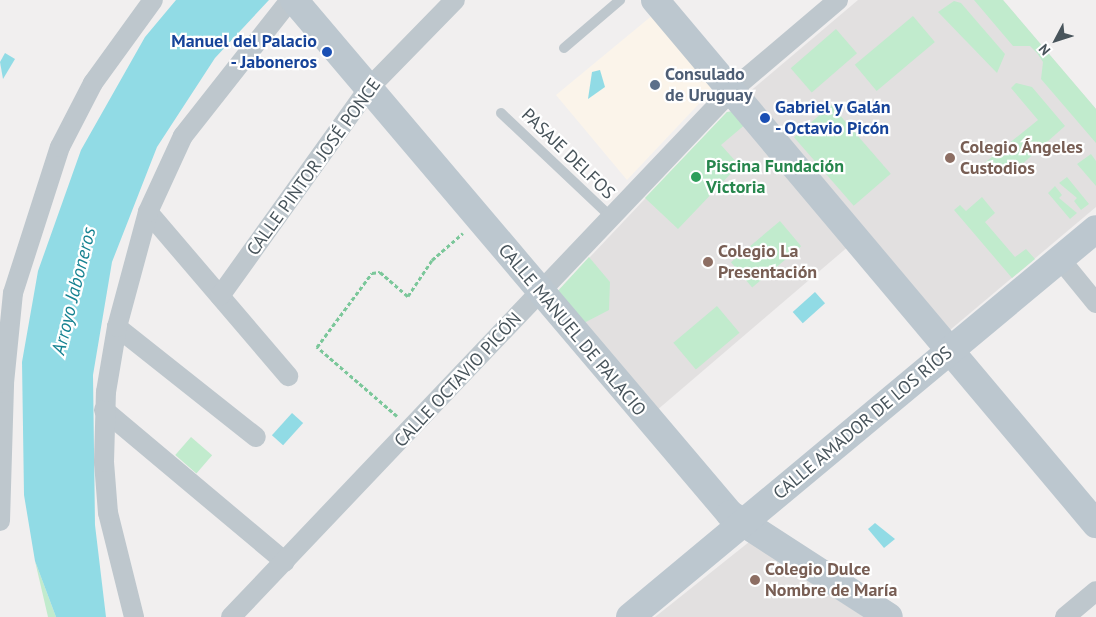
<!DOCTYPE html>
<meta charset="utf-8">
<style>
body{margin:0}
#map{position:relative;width:1096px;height:617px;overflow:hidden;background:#f1efef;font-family:"PT Sans",sans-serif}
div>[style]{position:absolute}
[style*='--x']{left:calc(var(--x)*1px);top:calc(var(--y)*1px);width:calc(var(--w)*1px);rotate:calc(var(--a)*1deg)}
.commercial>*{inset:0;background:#fbf4ea}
.education>*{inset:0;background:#e2e0e0}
.green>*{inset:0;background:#c1ebcd;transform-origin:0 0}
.water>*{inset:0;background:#91dbe5;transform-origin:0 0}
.path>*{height:3px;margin-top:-1.5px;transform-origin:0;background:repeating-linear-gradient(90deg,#7bc79a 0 4px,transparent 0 6.5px)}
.lane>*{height:10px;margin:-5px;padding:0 5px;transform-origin:5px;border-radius:5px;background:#bec7cd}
.street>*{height:20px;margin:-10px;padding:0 10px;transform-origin:10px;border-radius:10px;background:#bec7cd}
.secondary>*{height:28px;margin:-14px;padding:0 14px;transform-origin:14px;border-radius:14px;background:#bcc7cf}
.dots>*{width:14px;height:14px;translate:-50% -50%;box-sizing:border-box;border:2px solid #fff;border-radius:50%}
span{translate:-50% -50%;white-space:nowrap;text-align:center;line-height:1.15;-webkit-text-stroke:4.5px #fff;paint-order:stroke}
.transit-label{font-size:18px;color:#164399;font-weight:700}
.right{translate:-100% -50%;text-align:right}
.left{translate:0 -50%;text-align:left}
.service-label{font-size:18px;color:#4e5e75;font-weight:700}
.education-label{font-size:18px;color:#785e54;font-weight:700}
.street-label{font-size:18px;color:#48545b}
.leisure-label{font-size:18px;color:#27864d;font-weight:700}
.water-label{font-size:19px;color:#168291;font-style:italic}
.north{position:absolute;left:1031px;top:15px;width:50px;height:50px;-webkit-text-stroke:4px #fff;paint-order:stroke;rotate:230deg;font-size:14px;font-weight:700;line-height:20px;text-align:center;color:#48545b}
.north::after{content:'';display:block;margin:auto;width:18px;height:22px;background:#48545b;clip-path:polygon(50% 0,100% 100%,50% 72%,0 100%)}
</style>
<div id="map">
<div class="commercial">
<div style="clip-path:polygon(654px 14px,711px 81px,711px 91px,627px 180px,556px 95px)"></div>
</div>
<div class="education">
<div style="clip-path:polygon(858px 0,1003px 0,1096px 109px,1096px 207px,950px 330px,748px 93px)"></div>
<div style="clip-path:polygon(734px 111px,850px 245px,656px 411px,556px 293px,727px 112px)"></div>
<div style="clip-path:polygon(749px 542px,864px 617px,655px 617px)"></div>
</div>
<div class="green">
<div style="clip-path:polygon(974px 0,1003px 0,1096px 109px,1096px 143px,1041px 79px,1043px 62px,1037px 53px,1030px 46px,1013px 46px)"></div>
<div style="clip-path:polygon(954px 1px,961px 3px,1005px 54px,997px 73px,938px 12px)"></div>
<div style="left:913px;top:16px;width:34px;height:76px;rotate:50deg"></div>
<div style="left:836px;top:29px;width:32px;height:60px;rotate:49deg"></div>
<div style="clip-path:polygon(1016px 83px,1032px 87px,1065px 126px,1020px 166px,982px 165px,1038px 120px,1011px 88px)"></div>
<div style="left:831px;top:105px;width:91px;height:49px;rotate:49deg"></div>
<div style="clip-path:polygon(734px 111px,747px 123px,721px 145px,739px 165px,678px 229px,645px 198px,727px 112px)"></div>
<div style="clip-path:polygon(1091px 154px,1096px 161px,1096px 186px,1077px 164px)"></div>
<div style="clip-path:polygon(1067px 177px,1089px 204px,1081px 210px,1074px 201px,1077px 198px,1059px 183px)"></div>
<div style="clip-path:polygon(1055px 186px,1062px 195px,1059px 198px,1077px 213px,1070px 219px,1048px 193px)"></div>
<div style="clip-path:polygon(982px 197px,995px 213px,985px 222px,1015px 257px,1026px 249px,1035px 259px,1012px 278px,954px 210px,960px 205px,966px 211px)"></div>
<div style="left:780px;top:221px;width:33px;height:64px;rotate:50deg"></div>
<div style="clip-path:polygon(589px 257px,610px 282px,609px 310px,582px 324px,556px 293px)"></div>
<div style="left:717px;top:306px;width:35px;height:57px;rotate:50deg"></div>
<div style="left:191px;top:437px;width:28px;height:24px;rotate:41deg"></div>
<div style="clip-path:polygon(35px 561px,56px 617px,48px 617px)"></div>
</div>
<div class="water">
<div style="clip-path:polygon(176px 0,269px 0,215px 58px,157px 147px,112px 262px,93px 375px,95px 525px,106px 617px,56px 617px,35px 561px,24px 495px,22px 362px,38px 271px,81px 150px,145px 37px)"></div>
<div style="clip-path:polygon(5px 53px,15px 59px,3px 79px,0 62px)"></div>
<div style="clip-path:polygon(600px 70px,605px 87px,588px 99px,592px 72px)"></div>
<div style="left:815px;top:292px;width:15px;height:30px;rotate:48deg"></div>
<div style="left:292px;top:413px;width:15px;height:30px;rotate:42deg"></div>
<div style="clip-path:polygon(875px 523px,895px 539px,884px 548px,868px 529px)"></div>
</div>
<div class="path">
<div style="--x:397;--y:416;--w:106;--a:-139.2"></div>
<div style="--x:317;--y:347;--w:92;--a:-53.4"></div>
<div style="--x:372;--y:273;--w:8;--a:-7"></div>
<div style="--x:380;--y:272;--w:37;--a:41"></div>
<div style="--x:408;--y:296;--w:43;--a:-56.3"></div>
<div style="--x:432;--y:260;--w:41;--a:-41.1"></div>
</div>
<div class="lane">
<div style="--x:564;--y:48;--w:74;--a:-40.6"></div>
<div style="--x:501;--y:113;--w:153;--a:43.4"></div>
</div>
<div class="street">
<div style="--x:148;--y:212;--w:216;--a:49.5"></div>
<div style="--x:1060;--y:259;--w:57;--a:50.7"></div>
<div style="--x:220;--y:296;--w:256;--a:-54.4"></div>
<div style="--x:369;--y:88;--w:123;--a:-45.7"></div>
<div style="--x:117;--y:327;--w:177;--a:38.4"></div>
<div style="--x:104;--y:410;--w:236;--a:40"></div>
<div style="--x:0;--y:521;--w:138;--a:-88.3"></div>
<div style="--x:4;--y:383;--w:90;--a:-84.3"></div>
<div style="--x:13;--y:293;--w:153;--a:-72.2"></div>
<div style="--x:60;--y:147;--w:72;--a:-62.7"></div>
<div style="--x:93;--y:83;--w:102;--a:-54.1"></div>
<div style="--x:134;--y:617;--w:107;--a:-104"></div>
<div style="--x:108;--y:513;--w:51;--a:-94.5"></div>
<div style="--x:104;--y:462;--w:70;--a:-88.4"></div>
<div style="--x:106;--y:392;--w:66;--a:-80.4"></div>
<div style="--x:117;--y:327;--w:119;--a:-74.9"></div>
<div style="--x:148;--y:212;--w:84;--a:-65.3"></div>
<div style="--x:183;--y:136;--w:173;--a:-51.8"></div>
<div style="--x:231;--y:617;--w:727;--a:-46.45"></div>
<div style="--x:732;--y:90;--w:139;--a:-40.3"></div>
<div style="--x:1065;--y:617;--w:40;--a:-40"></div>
</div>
<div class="secondary">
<div style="--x:294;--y:0;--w:674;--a:49.69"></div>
<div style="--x:730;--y:514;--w:189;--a:32.9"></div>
<div style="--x:655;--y:0;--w:685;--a:49.92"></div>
<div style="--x:630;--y:617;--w:606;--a:-39.78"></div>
</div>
<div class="dots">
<div style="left:327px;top:52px;background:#1a4fb4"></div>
<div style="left:655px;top:85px;background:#5c6f8a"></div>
<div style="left:765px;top:118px;background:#1a4fb4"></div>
<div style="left:950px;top:158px;background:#8d6e63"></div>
<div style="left:696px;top:177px;background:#2e9e5b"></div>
<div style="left:708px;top:262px;background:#8d6e63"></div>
<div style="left:755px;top:580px;background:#8d6e63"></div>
</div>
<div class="transit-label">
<span class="right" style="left:317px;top:52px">Manuel del Palacio<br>- Jaboneros</span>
<span class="left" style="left:775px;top:118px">Gabriel y Galán<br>- Octavio Picón</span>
</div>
<div class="service-label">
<span class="left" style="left:665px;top:85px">Consulado<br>de Uruguay</span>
</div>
<div class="education-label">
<span class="left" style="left:960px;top:158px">Colegio Ángeles<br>Custodios</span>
<span class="left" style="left:718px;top:262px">Colegio La<br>Presentación</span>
<span class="left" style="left:765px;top:580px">Colegio Dulce<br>Nombre de María</span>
</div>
<div class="street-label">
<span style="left:568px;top:154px;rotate:44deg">PASAJE DELFOS</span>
<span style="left:314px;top:167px;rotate:-54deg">CALLE PINTOR JOSÉ PONCE</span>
<span style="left:572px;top:330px;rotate:50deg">CALLE MANUEL DE PALACIO</span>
<span style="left:458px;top:380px;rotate:-47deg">CALLE OCTAVIO PICÓN</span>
<span style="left:863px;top:423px;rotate:-40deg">CALLE AMADOR DE LOS RÍOS</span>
</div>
<div class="leisure-label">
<span class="left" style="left:706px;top:177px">Piscina Fundación<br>Victoria</span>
</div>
<div class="water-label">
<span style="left:74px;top:291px;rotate:-76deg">Arroyo Jaboneros</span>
</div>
<div class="north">N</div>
</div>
